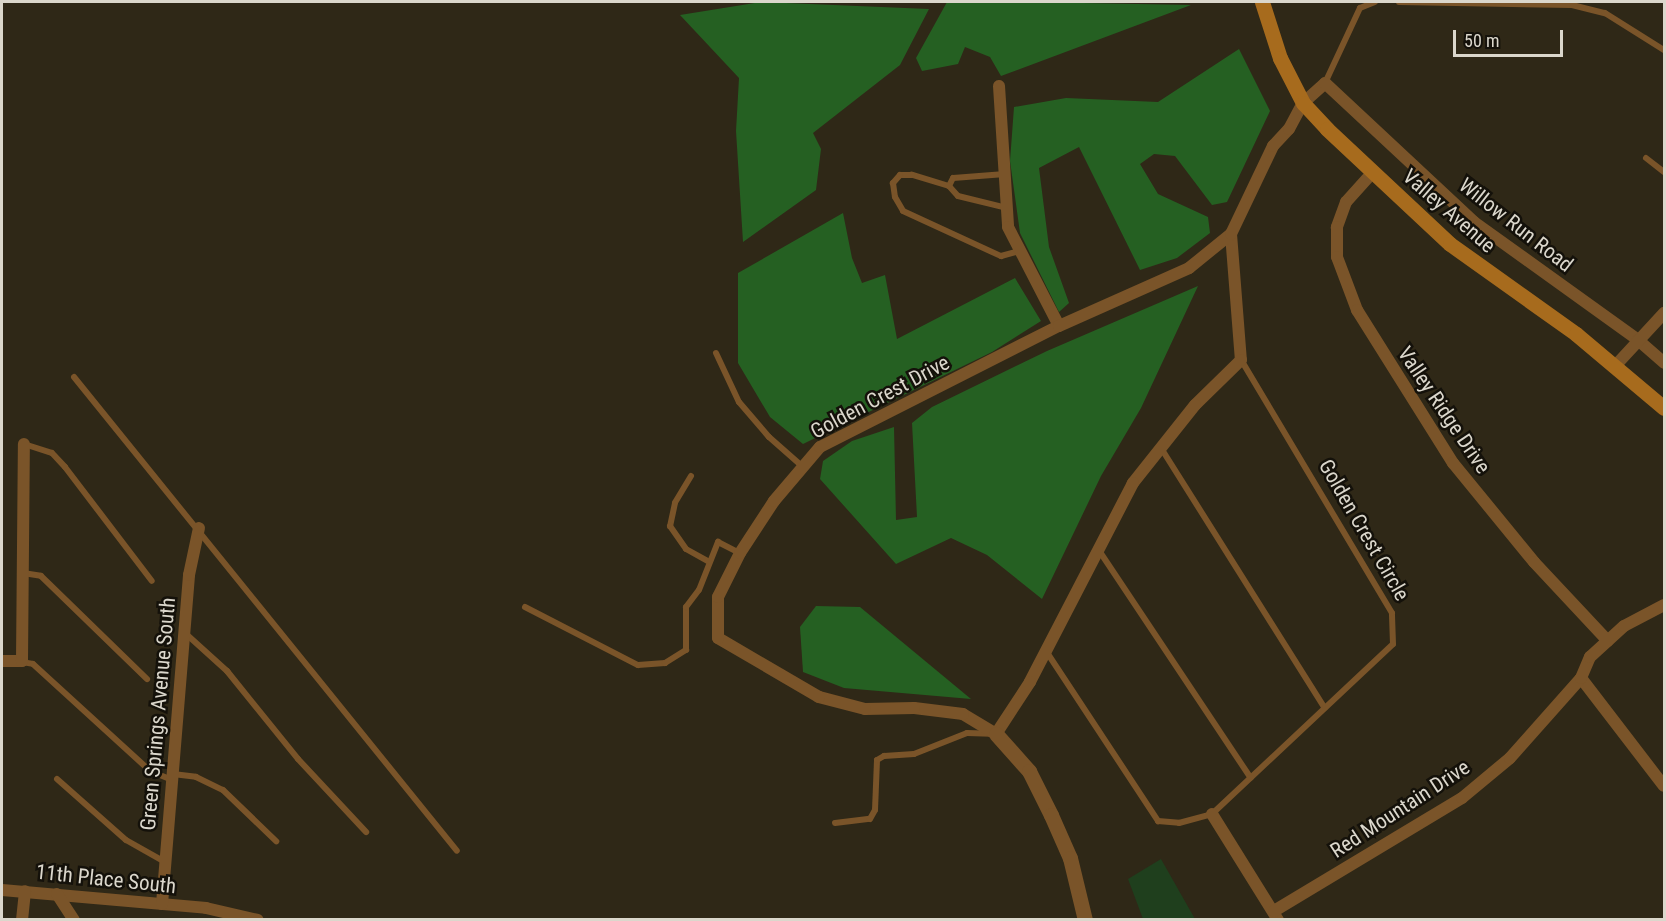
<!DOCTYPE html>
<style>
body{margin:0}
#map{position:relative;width:1666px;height:921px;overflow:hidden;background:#2f2817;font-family:"Roboto Condensed",sans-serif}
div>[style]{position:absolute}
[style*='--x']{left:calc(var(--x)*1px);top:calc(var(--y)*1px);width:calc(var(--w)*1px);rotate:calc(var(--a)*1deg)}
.green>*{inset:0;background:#1f3f1d}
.forest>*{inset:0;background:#256022}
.service>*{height:6px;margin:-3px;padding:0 3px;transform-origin:3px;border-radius:3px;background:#7a5429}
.minor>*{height:12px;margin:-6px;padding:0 6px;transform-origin:6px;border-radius:6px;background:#7a5429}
.tertiary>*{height:15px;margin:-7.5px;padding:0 7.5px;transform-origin:7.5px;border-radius:7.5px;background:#7a5429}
.secondary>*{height:15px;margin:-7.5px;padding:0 7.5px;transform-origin:7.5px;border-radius:7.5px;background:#a76b1d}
span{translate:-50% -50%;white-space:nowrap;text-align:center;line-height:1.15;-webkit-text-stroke:5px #14110a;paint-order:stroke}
.street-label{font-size:21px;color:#dbd7cc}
.frame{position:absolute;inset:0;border:3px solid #dbd7cc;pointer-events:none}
.scale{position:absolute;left:1453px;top:30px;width:110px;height:27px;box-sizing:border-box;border:3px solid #dbd7cc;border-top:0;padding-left:8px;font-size:18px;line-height:21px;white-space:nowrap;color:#dbd7cc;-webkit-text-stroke:4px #14110a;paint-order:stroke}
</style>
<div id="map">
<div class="green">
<div style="clip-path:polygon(1161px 859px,1195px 919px,1143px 919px,1128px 879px)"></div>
</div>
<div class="forest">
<div style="clip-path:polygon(761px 2px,929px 9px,900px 65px,813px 133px,821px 149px,816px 190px,743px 242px,736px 131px,739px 78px,680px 15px)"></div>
<div style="clip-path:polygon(947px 2px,1029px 2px,1191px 5px,1001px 76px,990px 57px,965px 47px,958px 64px,922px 71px,916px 58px)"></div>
<div style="clip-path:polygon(1239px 49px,1270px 111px,1227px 202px,1212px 205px,1175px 156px,1154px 154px,1140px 164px,1158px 194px,1208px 217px,1210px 233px,1177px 258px,1140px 270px,1079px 147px,1039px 168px,1049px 247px,1069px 303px,1059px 312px,1020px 233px,1010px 161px,1014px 107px,1066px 98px,1158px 102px)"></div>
<div style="clip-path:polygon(843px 213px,852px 258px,862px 283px,885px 275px,897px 339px,1015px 278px,1041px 321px,992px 352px,803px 444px,770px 417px,738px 363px,738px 273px)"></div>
<div style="clip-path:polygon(1198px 286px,1141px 408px,1101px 476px,1042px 599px,987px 555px,951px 538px,896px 564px,820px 479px,823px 461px,852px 441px,894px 427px,896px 520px,917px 517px,912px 423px,932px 407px,1047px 351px)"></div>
<div style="clip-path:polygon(816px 606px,860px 607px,971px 699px,844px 688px,803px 672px,800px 627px)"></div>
</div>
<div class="service">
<div style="--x:1399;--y:2;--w:173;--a:1"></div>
<div style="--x:1572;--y:5;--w:34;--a:14"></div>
<div style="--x:1605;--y:13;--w:70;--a:32.1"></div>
<div style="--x:1325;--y:83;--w:83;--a:-65"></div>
<div style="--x:1360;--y:8;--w:16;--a:-22"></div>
<div style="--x:1646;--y:158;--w:23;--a:38"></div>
<div style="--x:1005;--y:174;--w:52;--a:175.6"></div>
<div style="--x:953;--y:178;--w:9;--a:117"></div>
<div style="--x:949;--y:186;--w:13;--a:48"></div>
<div style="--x:958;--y:196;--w:50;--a:13.8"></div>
<div style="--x:949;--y:186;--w:39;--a:-163"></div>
<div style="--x:912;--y:175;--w:12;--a:180"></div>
<div style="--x:900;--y:175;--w:11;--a:131"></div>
<div style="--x:893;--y:183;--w:14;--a:82"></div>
<div style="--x:895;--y:197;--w:16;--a:60"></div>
<div style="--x:903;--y:211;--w:108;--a:24.7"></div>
<div style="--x:1001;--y:256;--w:20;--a:-15"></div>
<div style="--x:716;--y:353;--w:54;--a:64.9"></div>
<div style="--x:739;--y:402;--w:46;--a:49.4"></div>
<div style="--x:769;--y:437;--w:45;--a:41.4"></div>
<div style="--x:74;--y:377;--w:609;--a:51.06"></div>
<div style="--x:24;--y:444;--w:29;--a:18"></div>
<div style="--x:52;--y:453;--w:19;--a:47"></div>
<div style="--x:65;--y:467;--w:143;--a:52.7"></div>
<div style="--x:1161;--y:448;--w:307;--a:57.8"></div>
<div style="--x:691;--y:476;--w:31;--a:121"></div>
<div style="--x:675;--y:503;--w:24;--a:102"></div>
<div style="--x:670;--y:526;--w:28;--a:55"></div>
<div style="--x:686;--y:549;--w:25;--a:29"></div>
<div style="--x:1098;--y:549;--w:275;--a:56.3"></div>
<div style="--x:23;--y:573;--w:18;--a:9"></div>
<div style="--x:41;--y:576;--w:148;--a:44.2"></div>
<div style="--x:525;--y:607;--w:127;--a:27.2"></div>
<div style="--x:638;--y:665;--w:27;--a:-4"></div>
<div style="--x:665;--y:663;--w:25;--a:-32"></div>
<div style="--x:686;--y:650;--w:43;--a:-90"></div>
<div style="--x:686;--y:607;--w:21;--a:-53"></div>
<div style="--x:699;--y:590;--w:52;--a:-68.4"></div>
<div style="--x:718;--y:542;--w:25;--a:27"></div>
<div style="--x:185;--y:633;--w:57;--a:42.1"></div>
<div style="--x:227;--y:671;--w:113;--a:51.1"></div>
<div style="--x:298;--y:759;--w:100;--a:47"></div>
<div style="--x:1046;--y:651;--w:204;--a:56.6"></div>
<div style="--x:1158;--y:821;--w:21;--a:5"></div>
<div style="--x:1179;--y:823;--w:34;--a:-15"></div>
<div style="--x:1212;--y:814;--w:248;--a:-43.2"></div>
<div style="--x:1393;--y:644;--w:31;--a:-92"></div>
<div style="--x:1392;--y:613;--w:295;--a:-120.8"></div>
<div style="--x:22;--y:662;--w:11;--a:10"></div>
<div style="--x:33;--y:664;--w:159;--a:42.4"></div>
<div style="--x:150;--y:771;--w:24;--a:22"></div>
<div style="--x:173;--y:774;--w:23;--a:7"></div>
<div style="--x:196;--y:777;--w:30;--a:26"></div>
<div style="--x:223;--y:790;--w:74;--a:43.9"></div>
<div style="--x:57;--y:779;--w:92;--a:41.5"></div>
<div style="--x:126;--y:840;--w:45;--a:29.4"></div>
<div style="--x:835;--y:823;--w:35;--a:-7"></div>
<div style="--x:870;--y:819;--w:10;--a:-61"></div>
<div style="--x:875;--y:810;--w:50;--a:-87.7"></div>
<div style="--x:877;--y:760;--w:8;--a:-30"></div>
<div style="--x:884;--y:756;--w:30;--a:-4"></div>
<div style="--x:914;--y:754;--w:57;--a:-21.6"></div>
<div style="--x:967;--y:733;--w:24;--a:2"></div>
</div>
<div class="minor">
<div style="--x:999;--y:86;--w:141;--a:86.3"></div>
<div style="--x:1008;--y:227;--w:111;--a:62.7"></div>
<div style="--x:1373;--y:172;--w:40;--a:132"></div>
<div style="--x:1346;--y:202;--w:27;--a:110"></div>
<div style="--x:1337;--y:227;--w:30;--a:90"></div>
<div style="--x:1337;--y:257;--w:57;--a:69.3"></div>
<div style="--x:1357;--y:310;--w:181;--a:57.9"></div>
<div style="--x:1453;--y:463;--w:128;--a:50.7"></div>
<div style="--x:1534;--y:562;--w:108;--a:46.9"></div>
<div style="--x:1231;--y:234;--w:126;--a:85.5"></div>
<div style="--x:1241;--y:360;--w:64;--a:135.6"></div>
<div style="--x:1195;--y:405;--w:100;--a:128.5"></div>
<div style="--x:1133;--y:483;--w:224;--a:117.4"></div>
<div style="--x:1030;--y:682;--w:62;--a:123.2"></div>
<div style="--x:996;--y:734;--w:39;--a:-149"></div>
<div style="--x:963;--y:714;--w:49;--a:-173"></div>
<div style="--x:914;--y:708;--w:49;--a:178.8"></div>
<div style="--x:865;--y:709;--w:48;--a:-165.4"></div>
<div style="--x:819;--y:697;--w:117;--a:-149.7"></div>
<div style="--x:718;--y:638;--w:41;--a:-90"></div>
<div style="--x:718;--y:597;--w:49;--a:-63.4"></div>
<div style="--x:740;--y:553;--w:62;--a:-56.8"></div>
<div style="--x:774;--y:501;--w:71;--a:-49.6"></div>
<div style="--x:820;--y:447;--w:268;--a:-26.9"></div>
<div style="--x:1059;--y:326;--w:142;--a:-24"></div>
<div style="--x:1189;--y:268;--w:54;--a:-39"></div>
<div style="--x:1231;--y:234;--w:98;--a:-64.5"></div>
<div style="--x:1273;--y:146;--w:23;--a:-47"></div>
<div style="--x:1289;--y:129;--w:30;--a:-62"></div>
<div style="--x:1303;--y:103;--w:30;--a:-42"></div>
<div style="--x:1325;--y:83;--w:204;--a:43"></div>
<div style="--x:1474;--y:222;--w:202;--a:35.7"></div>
<div style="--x:1638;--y:340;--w:35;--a:41"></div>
<div style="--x:1616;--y:365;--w:71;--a:-47.3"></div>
<div style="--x:2;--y:661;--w:20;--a:0"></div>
<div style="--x:22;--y:661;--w:217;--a:-89.5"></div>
<div style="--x:1581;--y:678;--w:136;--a:52.5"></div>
<div style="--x:1212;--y:814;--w:125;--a:58.1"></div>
<div style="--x:2;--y:890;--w:205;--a:5"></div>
<div style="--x:206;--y:908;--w:53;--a:13"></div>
<div style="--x:57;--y:894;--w:31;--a:57"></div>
<div style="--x:162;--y:904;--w:330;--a:-85.3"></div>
<div style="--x:189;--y:575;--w:48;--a:-78"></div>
<div style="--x:1274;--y:911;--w:219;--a:-31"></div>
<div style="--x:1462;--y:798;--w:62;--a:-39.8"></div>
<div style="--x:1510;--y:758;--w:107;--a:-48.4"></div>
<div style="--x:1581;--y:678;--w:23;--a:-67"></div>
<div style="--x:1590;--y:657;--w:46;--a:-42.4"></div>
<div style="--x:1624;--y:626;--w:45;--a:-27.7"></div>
<div style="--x:22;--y:920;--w:29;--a:-84"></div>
</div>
<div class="tertiary">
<div style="--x:996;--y:734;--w:50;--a:48.3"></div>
<div style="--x:1029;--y:771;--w:49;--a:63.4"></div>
<div style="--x:1051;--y:815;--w:47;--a:66.2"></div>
<div style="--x:1070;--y:858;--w:64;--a:76.4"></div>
</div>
<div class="secondary">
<div style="--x:1262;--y:2;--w:59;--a:72.2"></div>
<div style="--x:1280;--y:58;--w:51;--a:62.9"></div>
<div style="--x:1303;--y:103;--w:35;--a:47"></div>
<div style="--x:1327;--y:129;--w:168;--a:43.1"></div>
<div style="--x:1450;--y:244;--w:155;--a:35.5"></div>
<div style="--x:1576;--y:334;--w:115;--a:40.1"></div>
</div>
<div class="street-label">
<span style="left:1449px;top:211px;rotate:41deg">Valley Avenue</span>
<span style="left:1516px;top:225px;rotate:38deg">Willow Run Road</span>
<span style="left:880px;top:397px;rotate:-28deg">Golden Crest Drive</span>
<span style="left:1444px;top:410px;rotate:56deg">Valley Ridge Drive</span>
<span style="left:1364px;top:530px;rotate:60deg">Golden Crest Circle</span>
<span style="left:158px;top:714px;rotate:-85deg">Green Springs Avenue South</span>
<span style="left:1400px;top:809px;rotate:-33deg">Red Mountain Drive</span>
<span style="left:106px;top:879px;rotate:6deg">11th Place South</span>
</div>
<div class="frame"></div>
<div class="scale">50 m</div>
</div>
